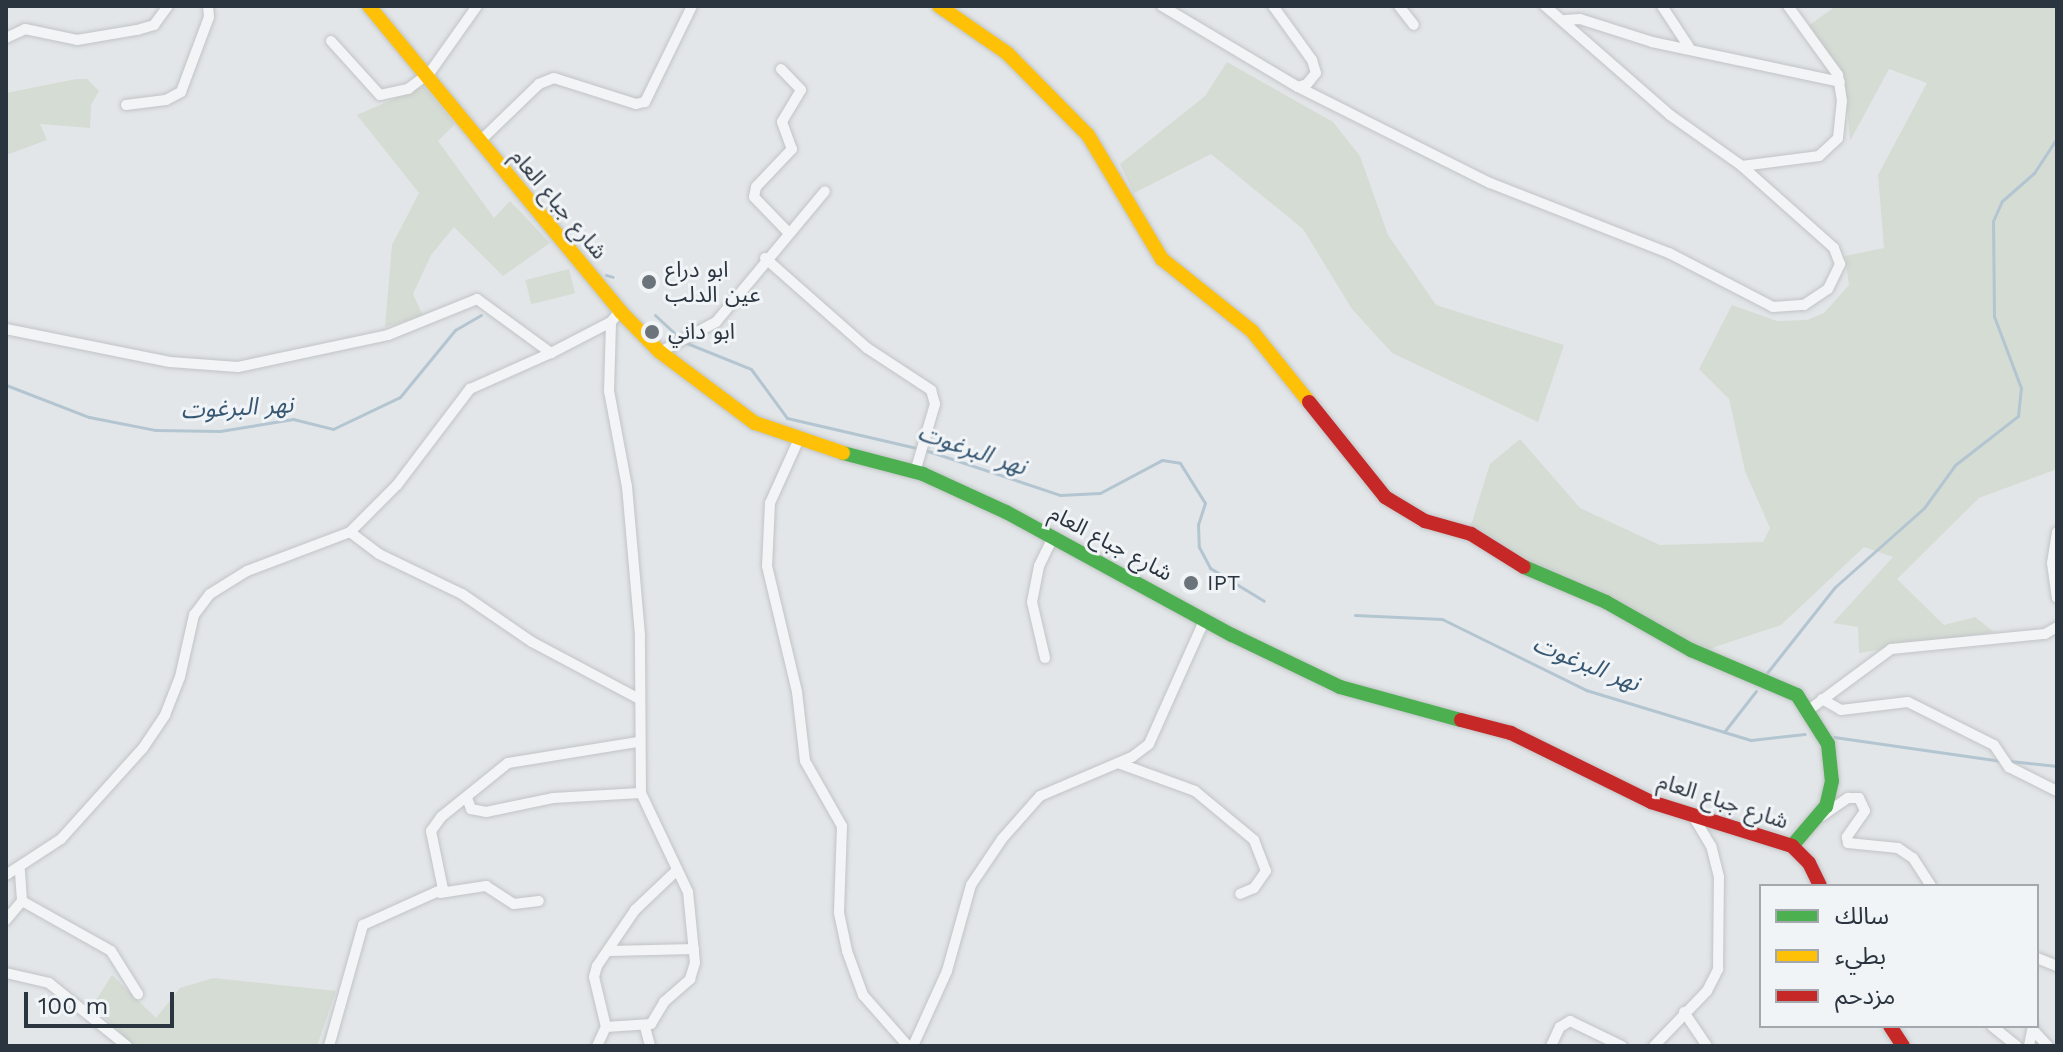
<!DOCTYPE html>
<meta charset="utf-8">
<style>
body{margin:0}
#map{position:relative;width:2063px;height:1052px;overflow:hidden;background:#e3e6e8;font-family:"Work Sans","Noto Sans Arabic",sans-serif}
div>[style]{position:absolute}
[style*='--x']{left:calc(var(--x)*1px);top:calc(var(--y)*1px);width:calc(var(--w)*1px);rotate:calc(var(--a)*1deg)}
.green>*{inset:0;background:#d5dcd4;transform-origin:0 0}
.stream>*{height:3px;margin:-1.5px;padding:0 1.5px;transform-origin:1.5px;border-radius:1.5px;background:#b3c5d1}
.roads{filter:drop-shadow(0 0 2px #c1c4c6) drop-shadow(0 0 2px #c1c4c6)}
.street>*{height:10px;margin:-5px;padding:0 5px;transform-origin:5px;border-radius:5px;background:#f2f4f5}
.fast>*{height:14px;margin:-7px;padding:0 7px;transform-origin:7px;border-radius:7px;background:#4caf50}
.slow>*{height:14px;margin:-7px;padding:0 7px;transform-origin:7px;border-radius:7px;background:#ffc107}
.jam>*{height:14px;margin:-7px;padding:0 7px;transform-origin:7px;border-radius:7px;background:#c62828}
.dots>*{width:22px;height:22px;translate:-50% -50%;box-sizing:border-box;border:4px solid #f1f4f7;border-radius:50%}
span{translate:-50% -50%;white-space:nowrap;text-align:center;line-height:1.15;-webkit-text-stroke:6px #f1f4f7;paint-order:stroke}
.street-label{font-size:22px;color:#2b3540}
.poi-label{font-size:22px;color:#2b3540}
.left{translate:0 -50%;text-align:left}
.water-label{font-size:24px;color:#375772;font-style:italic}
.frame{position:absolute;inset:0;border:8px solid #2b3540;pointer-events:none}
.legend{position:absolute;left:1759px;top:884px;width:280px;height:144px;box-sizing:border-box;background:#f1f4f7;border:2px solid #a2a8ae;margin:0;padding:10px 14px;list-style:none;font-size:24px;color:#2b3540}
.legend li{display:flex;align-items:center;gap:16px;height:40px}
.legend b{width:40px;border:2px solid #a2a8ae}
.scale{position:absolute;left:24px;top:992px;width:150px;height:36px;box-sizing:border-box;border:4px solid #2b3540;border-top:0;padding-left:10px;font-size:24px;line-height:28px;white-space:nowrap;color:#2b3540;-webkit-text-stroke:6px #f1f4f7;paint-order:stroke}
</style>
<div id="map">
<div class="green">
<div style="clip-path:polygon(1836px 6px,2057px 6px,2057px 469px,1979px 498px,1897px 579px,1944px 625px,1975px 617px,1994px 632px,1859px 653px,1858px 627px,1833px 623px,1893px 557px,1864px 547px,1781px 625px,1703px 651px,1504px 554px,1470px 528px,1490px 464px,1520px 439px,1580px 508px,1660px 545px,1763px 542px,1770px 528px,1745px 471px,1729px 399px,1699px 369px,1732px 305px,1777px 321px,1807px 320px,1824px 313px,1849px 285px,1845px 256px,1884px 248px,1878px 175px,1927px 83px,1889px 69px,1850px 141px,1844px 74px,1808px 26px)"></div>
<div style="clip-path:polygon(1227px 62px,1333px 122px,1360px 156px,1388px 235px,1436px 305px,1564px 345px,1538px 422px,1392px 353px,1352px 309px,1303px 229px,1211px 154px,1134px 193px,1120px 164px,1205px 96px)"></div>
<div style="clip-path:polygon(76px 79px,87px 79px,99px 91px,91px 105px,90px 128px,40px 124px,47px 140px,6px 155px,6px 93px)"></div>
<div style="clip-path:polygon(424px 86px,455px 124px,438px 141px,494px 218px,510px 201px,550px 243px,503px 276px,454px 227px,431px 255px,413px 294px,423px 316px,385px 327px,392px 245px,419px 193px,357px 115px)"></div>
<div style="left:569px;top:269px;width:25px;height:45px;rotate:76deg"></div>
<div style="clip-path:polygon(112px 975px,156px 1018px,180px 988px,213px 978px,336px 991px,317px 1046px,133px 1046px,93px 1005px)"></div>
</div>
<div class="stream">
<div style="--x:606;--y:275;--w:7;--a:16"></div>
<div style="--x:655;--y:315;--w:33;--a:43"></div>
<div style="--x:684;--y:342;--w:72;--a:21.9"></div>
<div style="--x:751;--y:369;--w:61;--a:53.7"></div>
<div style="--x:787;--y:418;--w:133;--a:13"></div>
<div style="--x:6;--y:385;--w:89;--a:21.1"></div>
<div style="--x:89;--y:417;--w:67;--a:11.1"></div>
<div style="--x:155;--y:430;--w:65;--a:0.9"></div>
<div style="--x:220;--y:431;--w:74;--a:-9.3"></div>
<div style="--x:293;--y:419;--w:41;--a:14"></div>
<div style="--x:333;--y:429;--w:74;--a:-25.5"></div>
<div style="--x:400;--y:397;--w:87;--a:-50.6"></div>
<div style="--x:455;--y:330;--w:30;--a:-30"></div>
<div style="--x:925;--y:450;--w:142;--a:18.4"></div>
<div style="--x:1060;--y:495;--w:40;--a:-2.9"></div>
<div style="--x:1100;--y:493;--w:70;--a:-28"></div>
<div style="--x:1162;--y:460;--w:18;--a:9"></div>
<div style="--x:1180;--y:463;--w:47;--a:58"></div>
<div style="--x:1205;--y:503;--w:22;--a:108"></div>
<div style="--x:1198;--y:524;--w:23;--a:88"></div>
<div style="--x:1199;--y:547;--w:24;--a:62"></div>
<div style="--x:1210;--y:568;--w:63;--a:31.4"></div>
<div style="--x:1355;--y:615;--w:87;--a:2.6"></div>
<div style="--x:1442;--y:619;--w:161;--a:26.2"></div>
<div style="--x:1586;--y:690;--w:172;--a:16.9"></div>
<div style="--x:1751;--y:740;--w:54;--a:-6.3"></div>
<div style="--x:1766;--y:674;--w:111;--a:-51.6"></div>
<div style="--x:1835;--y:587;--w:119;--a:-41.6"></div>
<div style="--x:1924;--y:508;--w:53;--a:-54.2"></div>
<div style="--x:1955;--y:465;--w:80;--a:-37.9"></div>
<div style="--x:2018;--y:416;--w:28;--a:-84"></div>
<div style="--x:2021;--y:388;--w:77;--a:-110.6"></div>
<div style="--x:1994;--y:316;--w:95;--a:-90.6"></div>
<div style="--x:1993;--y:221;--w:22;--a:-66"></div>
<div style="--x:2002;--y:201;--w:43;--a:-41.2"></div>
<div style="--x:2034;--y:173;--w:42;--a:-56.7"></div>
<div style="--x:1724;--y:732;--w:52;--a:-52"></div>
<div style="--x:1834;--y:737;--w:169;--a:8.2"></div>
<div style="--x:2009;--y:761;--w:48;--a:5.9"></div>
</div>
<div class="roads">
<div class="street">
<div style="--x:1162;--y:6;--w:158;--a:30.8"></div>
<div style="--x:1298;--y:87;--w:9;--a:-18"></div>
<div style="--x:1307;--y:84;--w:14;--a:-51"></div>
<div style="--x:1316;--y:73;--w:14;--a:-107"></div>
<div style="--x:1312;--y:60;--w:67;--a:-125.8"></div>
<div style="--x:1399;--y:6;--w:24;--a:52"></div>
<div style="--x:1662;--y:6;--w:49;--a:56.6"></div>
<div style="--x:1565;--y:20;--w:15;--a:-4"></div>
<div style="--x:1580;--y:19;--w:76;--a:17.7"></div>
<div style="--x:1652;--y:42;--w:192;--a:12"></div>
<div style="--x:6;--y:38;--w:21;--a:-25"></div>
<div style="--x:25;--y:29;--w:53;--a:11.9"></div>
<div style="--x:77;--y:40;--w:61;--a:-9.5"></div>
<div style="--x:137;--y:30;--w:18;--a:-16"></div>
<div style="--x:154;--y:25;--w:24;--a:-54"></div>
<div style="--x:331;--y:41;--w:73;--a:47.8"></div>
<div style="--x:380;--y:95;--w:29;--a:-12"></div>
<div style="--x:408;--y:89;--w:21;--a:-37"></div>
<div style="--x:781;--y:69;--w:29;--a:46"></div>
<div style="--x:801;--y:90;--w:37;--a:121"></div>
<div style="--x:782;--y:122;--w:29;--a:70"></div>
<div style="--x:792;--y:149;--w:52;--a:133.5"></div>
<div style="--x:756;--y:187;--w:10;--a:101"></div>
<div style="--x:754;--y:197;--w:47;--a:45.9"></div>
<div style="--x:426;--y:78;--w:88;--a:-54.7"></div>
<div style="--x:1298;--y:87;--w:215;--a:26.6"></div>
<div style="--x:1490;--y:183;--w:192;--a:21.4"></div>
<div style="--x:1669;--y:253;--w:117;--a:27.4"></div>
<div style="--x:1773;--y:307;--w:31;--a:-4"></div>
<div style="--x:1804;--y:305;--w:29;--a:-34"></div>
<div style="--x:1828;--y:289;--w:28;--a:-64"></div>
<div style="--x:1840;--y:264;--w:17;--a:-111"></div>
<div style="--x:1834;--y:248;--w:123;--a:-138.3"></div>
<div style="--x:1742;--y:166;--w:88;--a:-144.7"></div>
<div style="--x:1670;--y:115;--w:166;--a:-138.9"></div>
<div style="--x:126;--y:105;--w:40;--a:-7.1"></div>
<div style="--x:166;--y:100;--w:17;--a:-28"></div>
<div style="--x:181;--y:92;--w:80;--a:-69.5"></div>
<div style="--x:209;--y:17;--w:11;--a:-95"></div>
<div style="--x:479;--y:142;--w:83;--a:-44"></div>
<div style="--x:539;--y:84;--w:16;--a:-22"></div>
<div style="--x:554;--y:78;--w:86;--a:17.6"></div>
<div style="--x:636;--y:104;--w:9;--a:-13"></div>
<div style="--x:645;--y:102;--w:107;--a:-63.9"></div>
<div style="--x:1742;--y:166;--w:78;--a:-7.4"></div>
<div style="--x:1819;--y:156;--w:26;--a:-43"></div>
<div style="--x:1838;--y:138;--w:37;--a:-84"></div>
<div style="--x:1842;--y:101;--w:26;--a:-99"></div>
<div style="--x:1838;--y:75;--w:85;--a:-125.9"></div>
<div style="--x:765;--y:258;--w:136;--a:41.4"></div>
<div style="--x:867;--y:348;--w:77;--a:33.3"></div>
<div style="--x:931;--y:390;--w:15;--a:74"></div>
<div style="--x:935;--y:404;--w:71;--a:106.4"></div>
<div style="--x:6;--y:329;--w:167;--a:11.4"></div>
<div style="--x:170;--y:362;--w:68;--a:4.2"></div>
<div style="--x:238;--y:367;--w:153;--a:-12"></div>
<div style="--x:388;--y:335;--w:96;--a:-22"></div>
<div style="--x:477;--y:299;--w:92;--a:36.1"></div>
<div style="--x:660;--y:352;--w:64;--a:-28.2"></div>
<div style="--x:716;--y:322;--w:170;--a:-50.2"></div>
<div style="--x:798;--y:441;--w:68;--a:114.3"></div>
<div style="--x:770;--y:503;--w:63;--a:92.7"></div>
<div style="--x:767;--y:566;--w:130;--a:76.6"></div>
<div style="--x:797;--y:692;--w:69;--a:83.4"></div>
<div style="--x:805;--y:761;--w:75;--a:60.4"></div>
<div style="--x:842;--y:826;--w:87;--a:92"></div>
<div style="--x:839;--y:913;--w:39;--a:78"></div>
<div style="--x:847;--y:951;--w:47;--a:70"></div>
<div style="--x:863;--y:995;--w:68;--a:48.6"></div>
<div style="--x:350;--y:532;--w:36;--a:37"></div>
<div style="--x:379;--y:554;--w:92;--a:25.7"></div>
<div style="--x:462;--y:594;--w:85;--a:34.4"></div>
<div style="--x:532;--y:642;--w:121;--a:28"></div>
<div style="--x:2057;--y:532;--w:31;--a:99"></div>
<div style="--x:2052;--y:563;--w:35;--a:82"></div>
<div style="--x:1045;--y:658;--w:57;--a:-103.1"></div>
<div style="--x:1032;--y:602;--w:37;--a:-79"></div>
<div style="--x:1039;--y:566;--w:32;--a:-64"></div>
<div style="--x:1822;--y:699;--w:22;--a:30"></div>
<div style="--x:1841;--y:710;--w:67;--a:-6.8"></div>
<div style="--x:1908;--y:702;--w:96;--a:26.6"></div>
<div style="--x:1994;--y:745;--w:27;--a:56"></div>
<div style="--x:2009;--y:767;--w:54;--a:26.6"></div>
<div style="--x:1810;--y:709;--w:101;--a:-36.5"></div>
<div style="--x:1891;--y:649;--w:155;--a:-5.6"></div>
<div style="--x:2045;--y:634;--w:14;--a:-30"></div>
<div style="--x:1118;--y:763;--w:82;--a:20"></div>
<div style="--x:1195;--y:791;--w:77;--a:39.7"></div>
<div style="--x:1254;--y:840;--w:33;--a:69"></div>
<div style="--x:1266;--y:871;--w:21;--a:125"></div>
<div style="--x:1254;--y:888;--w:15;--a:157"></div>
<div style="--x:467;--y:798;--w:12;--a:70"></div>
<div style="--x:471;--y:809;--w:15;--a:11"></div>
<div style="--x:486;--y:812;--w:68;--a:-11.8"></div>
<div style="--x:553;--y:798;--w:88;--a:-3.3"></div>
<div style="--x:1822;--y:816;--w:32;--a:-35"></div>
<div style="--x:1848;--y:798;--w:11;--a:0"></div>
<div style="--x:1859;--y:798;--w:14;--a:65"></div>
<div style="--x:1865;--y:811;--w:32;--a:125"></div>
<div style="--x:1847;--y:837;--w:6;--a:81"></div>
<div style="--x:1848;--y:843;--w:50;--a:5.7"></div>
<div style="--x:1898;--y:848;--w:18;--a:34"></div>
<div style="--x:1913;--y:858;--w:33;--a:57"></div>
<div style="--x:6;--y:875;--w:66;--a:-33.2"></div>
<div style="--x:61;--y:839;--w:122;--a:-48"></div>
<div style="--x:143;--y:748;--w:40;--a:-56"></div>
<div style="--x:165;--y:715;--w:41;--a:-68.5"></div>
<div style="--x:180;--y:677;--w:64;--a:-77.3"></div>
<div style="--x:194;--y:615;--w:26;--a:-53"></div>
<div style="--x:210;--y:594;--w:44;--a:-31.9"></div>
<div style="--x:247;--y:571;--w:110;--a:-20.7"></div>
<div style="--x:350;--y:532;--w:66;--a:-45"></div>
<div style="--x:397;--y:485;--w:121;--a:-52.8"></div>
<div style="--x:470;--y:389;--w:89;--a:-24"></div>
<div style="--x:551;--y:353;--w:68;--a:-27.3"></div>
<div style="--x:611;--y:322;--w:14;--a:-51"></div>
<div style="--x:440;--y:893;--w:47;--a:-8.7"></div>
<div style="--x:486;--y:886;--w:33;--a:33"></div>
<div style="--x:514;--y:904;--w:25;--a:-7"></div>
<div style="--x:22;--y:901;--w:102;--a:29.3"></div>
<div style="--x:111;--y:951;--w:51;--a:57.9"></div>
<div style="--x:6;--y:920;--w:25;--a:-50"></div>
<div style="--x:22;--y:901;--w:31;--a:-94"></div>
<div style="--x:609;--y:951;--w:85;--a:-1.3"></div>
<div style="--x:2037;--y:958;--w:22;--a:22"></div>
<div style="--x:6;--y:973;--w:44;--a:13.1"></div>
<div style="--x:49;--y:983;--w:100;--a:38.9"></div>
<div style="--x:1684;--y:1012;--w:41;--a:55.9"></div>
<div style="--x:1992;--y:1026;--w:32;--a:39"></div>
<div style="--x:606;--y:1027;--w:45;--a:-3.8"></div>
<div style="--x:651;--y:1024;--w:26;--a:-59"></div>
<div style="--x:664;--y:1002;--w:35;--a:-41"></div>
<div style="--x:690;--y:979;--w:17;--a:-73"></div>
<div style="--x:695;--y:963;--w:71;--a:-95.6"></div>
<div style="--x:688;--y:892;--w:110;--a:-115.4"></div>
<div style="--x:641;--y:793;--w:158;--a:-90.4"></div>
<div style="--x:640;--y:635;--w:149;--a:-95"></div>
<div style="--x:627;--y:487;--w:98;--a:-100.6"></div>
<div style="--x:609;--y:391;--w:69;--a:-88.3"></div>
<div style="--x:645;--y:1027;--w:20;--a:75"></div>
<div style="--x:2034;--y:1031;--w:21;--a:47"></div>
<div style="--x:329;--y:1046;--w:126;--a:-74.3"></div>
<div style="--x:363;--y:925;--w:88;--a:-24.2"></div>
<div style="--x:443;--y:889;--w:59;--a:-101.7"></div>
<div style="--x:431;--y:831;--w:17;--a:-54"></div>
<div style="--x:441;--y:817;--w:86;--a:-38.9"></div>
<div style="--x:508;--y:763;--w:132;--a:-9.2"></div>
<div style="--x:597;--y:1046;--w:21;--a:-65"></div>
<div style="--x:606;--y:1027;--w:51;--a:-103.5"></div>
<div style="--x:594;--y:977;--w:11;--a:-75"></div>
<div style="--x:597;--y:966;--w:68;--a:-55.8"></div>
<div style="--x:635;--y:910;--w:55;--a:-43.5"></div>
<div style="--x:913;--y:1046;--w:82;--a:-65.6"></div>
<div style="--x:947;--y:971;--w:89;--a:-74.4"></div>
<div style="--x:971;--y:885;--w:55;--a:-56"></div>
<div style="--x:1002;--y:839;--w:57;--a:-48.5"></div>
<div style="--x:1040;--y:796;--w:100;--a:-23"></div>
<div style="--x:1132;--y:757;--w:21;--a:-37"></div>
<div style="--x:1149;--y:744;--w:137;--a:-65.9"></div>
<div style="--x:1551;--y:1046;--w:21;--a:-65"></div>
<div style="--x:1560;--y:1027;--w:12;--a:-31"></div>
<div style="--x:1570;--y:1021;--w:58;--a:25.7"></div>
<div style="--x:1654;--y:1046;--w:76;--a:-46.1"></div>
<div style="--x:1707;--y:991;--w:25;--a:-63"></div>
<div style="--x:1718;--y:969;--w:92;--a:-89.4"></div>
<div style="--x:1719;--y:877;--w:32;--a:-104"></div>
<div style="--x:1711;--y:846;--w:31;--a:-121"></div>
<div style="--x:2029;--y:1046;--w:20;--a:-79"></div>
</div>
<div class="fast">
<div style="--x:843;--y:453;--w:83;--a:14.7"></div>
<div style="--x:923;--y:474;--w:91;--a:24.6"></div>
<div style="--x:1006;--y:512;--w:257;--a:28.6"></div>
<div style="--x:1232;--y:635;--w:120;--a:25.7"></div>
<div style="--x:1340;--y:687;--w:125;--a:15.3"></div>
<div style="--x:1524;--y:567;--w:89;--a:23.1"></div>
<div style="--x:1606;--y:602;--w:98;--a:29.5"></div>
<div style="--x:1691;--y:650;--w:115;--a:23"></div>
<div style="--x:1797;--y:695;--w:58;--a:57.7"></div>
<div style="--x:1828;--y:744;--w:37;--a:84"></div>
<div style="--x:1832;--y:781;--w:26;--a:103"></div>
<div style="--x:1826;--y:806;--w:52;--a:130.4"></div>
</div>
<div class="slow">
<div style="--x:369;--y:6;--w:395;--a:50.5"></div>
<div style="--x:620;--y:311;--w:57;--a:45.7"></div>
<div style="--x:660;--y:352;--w:119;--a:36.8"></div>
<div style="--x:755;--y:423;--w:93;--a:18.8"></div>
<div style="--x:939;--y:6;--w:83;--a:34.7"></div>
<div style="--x:1007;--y:53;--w:115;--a:45.4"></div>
<div style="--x:1088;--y:135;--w:144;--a:59.2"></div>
<div style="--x:1162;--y:259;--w:115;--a:38.7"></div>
<div style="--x:1252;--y:331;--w:91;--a:51.2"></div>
</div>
<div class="jam">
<div style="--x:1309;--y:402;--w:122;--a:51.3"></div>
<div style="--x:1385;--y:497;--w:47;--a:31"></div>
<div style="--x:1425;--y:521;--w:48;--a:15.8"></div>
<div style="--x:1471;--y:534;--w:62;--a:31.9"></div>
<div style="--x:1461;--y:720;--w:52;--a:14.6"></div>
<div style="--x:1511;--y:733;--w:156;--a:26.2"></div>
<div style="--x:1651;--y:802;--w:148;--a:17.3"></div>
<div style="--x:1792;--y:846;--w:24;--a:45"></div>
<div style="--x:1809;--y:863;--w:25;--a:64"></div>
<div style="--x:1890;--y:1026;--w:24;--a:57"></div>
</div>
</div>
<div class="dots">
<div style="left:649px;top:282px;background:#6b737b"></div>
<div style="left:652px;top:332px;background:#6b737b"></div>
<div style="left:1191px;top:583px;background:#6b737b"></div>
</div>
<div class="street-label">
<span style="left:559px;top:204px;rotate:50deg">شارع جباع العام</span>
<span style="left:1111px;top:543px;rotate:28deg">شارع جباع العام</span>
<span style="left:1723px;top:801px;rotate:18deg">شارع جباع العام</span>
</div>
<div class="poi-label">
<span class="left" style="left:665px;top:282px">ابو دراع<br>عين الدلب</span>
<span class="left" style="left:668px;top:332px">ابو داني</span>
<span class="left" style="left:1207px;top:583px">IPT</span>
</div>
<div class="water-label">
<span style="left:237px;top:408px;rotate:-3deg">نهر البرغوت</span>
<span style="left:972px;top:450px;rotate:19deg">نهر البرغوت</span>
<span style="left:1586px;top:664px;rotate:22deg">نهر البرغوت</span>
</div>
<div class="frame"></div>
<ul class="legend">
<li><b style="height:10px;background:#4caf50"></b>سالك</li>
<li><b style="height:10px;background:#ffc107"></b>بطيء</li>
<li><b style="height:10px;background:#c62828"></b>مزدحم</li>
</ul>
<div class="scale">100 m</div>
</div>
